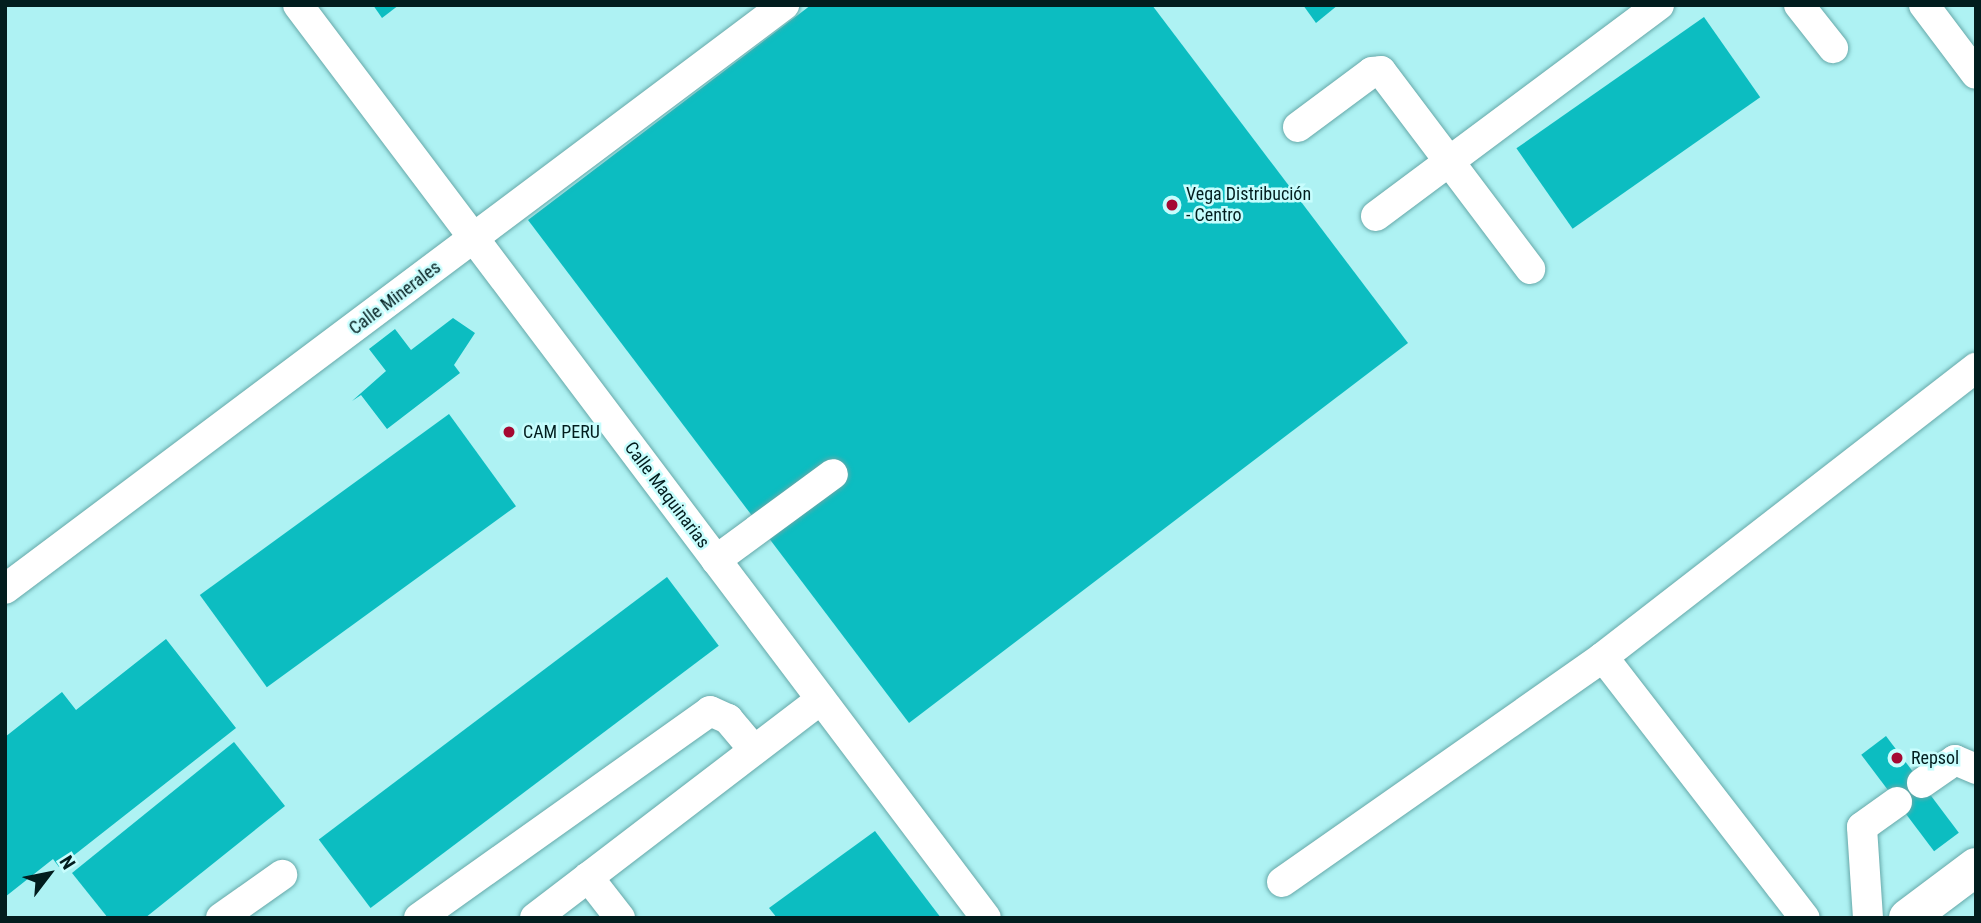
<!DOCTYPE html>
<meta charset="utf-8">
<style>
body{margin:0}
#map{position:relative;width:1981px;height:923px;overflow:hidden;background:#aef2f3;font-family:"Roboto Condensed",sans-serif}
div>[style]{position:absolute}
[style*='--x']{left:calc(var(--x)*1px);top:calc(var(--y)*1px);width:calc(var(--w)*1px);rotate:calc(var(--a)*1deg)}
.building>*{inset:0;background:#0cbdc1;transform-origin:0 0}
.roads{filter:drop-shadow(0 0 2px #66a8a9) drop-shadow(0 0 2px #66a8a9)}
.minor>*{height:30px;margin:-15px;padding:0 15px;transform-origin:15px;border-radius:15px;background:#fff}
.major>*{height:38px;margin:-19px;padding:0 19px;transform-origin:19px;border-radius:19px;background:#fff}
.dots>*{width:19px;height:19px;translate:-50% -50%;box-sizing:border-box;border:4px solid #c7fdfd;border-radius:50%}
span{translate:-50% -50%;white-space:nowrap;text-align:center;line-height:1.15;-webkit-text-stroke:5px #c7fdfd;paint-order:stroke}
.poi-label{font-size:18px;color:#021d1e}
.left{translate:0 -50%;text-align:left}
.street-label{font-size:18px;color:#021d1e}
.frame{position:absolute;inset:0;border:7px solid #021d1e;pointer-events:none}
.north{position:absolute;left:14px;top:839px;width:70px;height:70px;-webkit-text-stroke:5px #c7fdfd;paint-order:stroke;rotate:58deg;font-size:19px;font-weight:700;line-height:28px;text-align:center;color:#021d1e}
.north::after{content:'';display:block;margin:auto;width:24px;height:32px;background:#021d1e;clip-path:polygon(50% 0,100% 100%,50% 72%,0 100%)}
</style>
<div id="map">
<div class="building">
<div style="clip-path:polygon(373px 5px,399px 5px,382px 18px)"></div>
<div style="clip-path:polygon(811px 5px,1152px 5px,1408px 343px,909px 723px,528px 220px)"></div>
<div style="clip-path:polygon(1303px 5px,1338px 5px,1316px 23px)"></div>
<div style="left:1704px;top:17px;width:98px;height:229px;rotate:55deg"></div>
<div style="clip-path:polygon(453px 318px,475px 333px,454px 365px,460px 373px,387px 429px,361px 395px,352px 401px,386px 371px,369px 349px,395px 329px,411px 350px)"></div>
<div style="left:449px;top:414px;width:114px;height:308px;rotate:54deg"></div>
<div style="left:667px;top:577px;width:86px;height:436px;rotate:53deg"></div>
<div style="clip-path:polygon(166px 639px,236px 728px,59px 867px,53px 859px,5px 897px,5px 737px,62px 692px,76px 710px)"></div>
<div style="left:1886px;top:736px;width:121px;height:31px;rotate:53deg"></div>
<div style="clip-path:polygon(234px 742px,285px 806px,145px 918px,108px 918px,72px 873px)"></div>
<div style="clip-path:polygon(875px 831px,941px 918px,777px 918px,769px 908px)"></div>
</div>
<div class="roads">
<div class="minor">
<div style="--x:298;--y:5;--w:1143;--a:53"></div>
<div style="--x:1799;--y:5;--w:55;--a:51.7"></div>
<div style="--x:1924;--y:5;--w:86;--a:53"></div>
<div style="--x:1298;--y:127;--w:92;--a:-36.6"></div>
<div style="--x:1372;--y:72;--w:9;--a:-6"></div>
<div style="--x:1381;--y:71;--w:248;--a:53"></div>
<div style="--x:1376;--y:216;--w:353;--a:-36.7"></div>
<div style="--x:716;--y:560;--w:145;--a:-36.3"></div>
<div style="--x:5;--y:589;--w:974;--a:-36.86"></div>
<div style="--x:1603;--y:657;--w:330;--a:52.3"></div>
<div style="--x:1922;--y:783;--w:40;--a:-34.9"></div>
<div style="--x:1955;--y:760;--w:23;--a:23"></div>
<div style="--x:588;--y:877;--w:52;--a:52"></div>
<div style="--x:1282;--y:882;--w:392;--a:-35"></div>
<div style="--x:1603;--y:657;--w:472;--a:-37.8"></div>
<div style="--x:221;--y:918;--w:75;--a:-35.2"></div>
<div style="--x:419;--y:918;--w:357;--a:-35.4"></div>
<div style="--x:710;--y:711;--w:20;--a:24"></div>
<div style="--x:728;--y:719;--w:40;--a:50"></div>
<div style="--x:535;--y:918;--w:360;--a:-37.4"></div>
<div style="--x:1868;--y:918;--w:91;--a:-93.8"></div>
<div style="--x:1862;--y:827;--w:43;--a:-35.5"></div>
</div>
<div class="major">
<div style="--x:1908;--y:918;--w:85;--a:-36.9"></div>
</div>
</div>
<div class="dots">
<div style="left:1172px;top:205px;background:#a50932"></div>
<div style="left:509px;top:432px;background:#a50932"></div>
<div style="left:1897px;top:758px;background:#a50932"></div>
</div>
<div class="poi-label">
<span class="left" style="left:1186px;top:205px">Vega Distribución<br>- Centro</span>
<span class="left" style="left:523px;top:432px">CAM PERU</span>
<span class="left" style="left:1911px;top:758px">Repsol</span>
</div>
<div class="street-label">
<span style="left:395px;top:298px;rotate:-37deg">Calle Minerales</span>
<span style="left:667px;top:495px;rotate:53deg">Calle Maquinarias</span>
</div>
<div class="frame"></div>
<div class="north">N</div>
</div>
